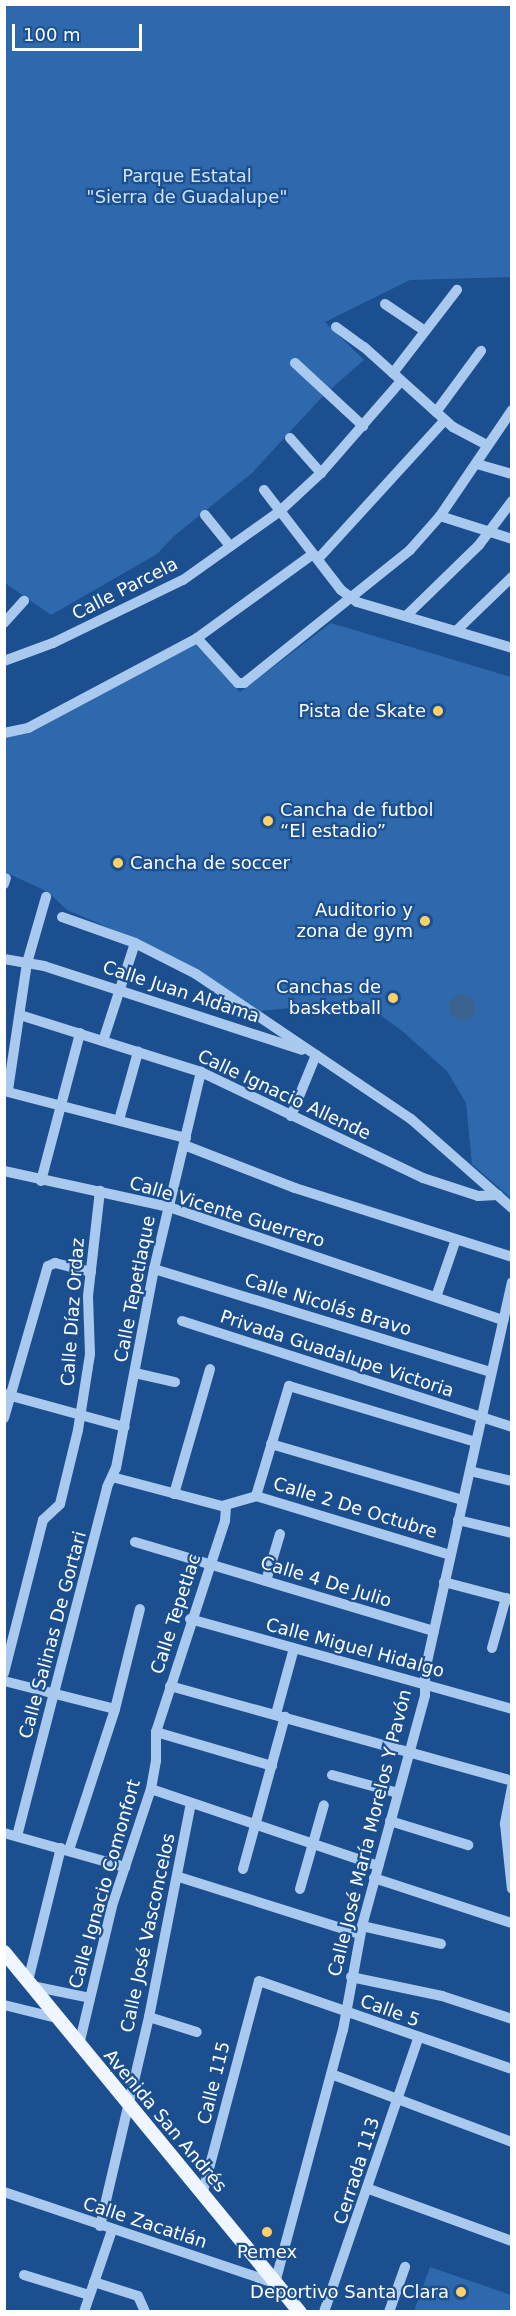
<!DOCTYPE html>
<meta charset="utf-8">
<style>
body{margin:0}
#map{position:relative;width:516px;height:2316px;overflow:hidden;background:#1b4f8f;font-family:"DejaVu Sans",sans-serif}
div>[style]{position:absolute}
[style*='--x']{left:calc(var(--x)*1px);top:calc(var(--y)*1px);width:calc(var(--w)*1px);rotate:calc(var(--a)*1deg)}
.green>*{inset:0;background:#2e69ad}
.water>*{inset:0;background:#3c6290}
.round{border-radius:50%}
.minor>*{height:10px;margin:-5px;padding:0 5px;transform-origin:5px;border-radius:5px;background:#a9c9ee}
.major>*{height:14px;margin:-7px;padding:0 7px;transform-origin:7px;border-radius:7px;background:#f0f6ff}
.dots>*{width:16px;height:16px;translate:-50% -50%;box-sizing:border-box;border:3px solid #1b4f8f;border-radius:50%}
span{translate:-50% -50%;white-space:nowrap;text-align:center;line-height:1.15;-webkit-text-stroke:4.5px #1b4f8f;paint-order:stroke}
.park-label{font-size:18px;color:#cfe3fa}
.street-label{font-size:18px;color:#fff}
.poi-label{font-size:18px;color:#fff}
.right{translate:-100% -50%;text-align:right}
.left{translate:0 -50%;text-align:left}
.frame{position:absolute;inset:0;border:6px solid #fff;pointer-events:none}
.scale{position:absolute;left:12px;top:24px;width:130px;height:27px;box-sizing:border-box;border:3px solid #fff;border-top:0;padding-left:8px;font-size:18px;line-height:21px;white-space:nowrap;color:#fff;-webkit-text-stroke:4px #1b4f8f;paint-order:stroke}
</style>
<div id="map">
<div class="green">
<div style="clip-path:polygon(5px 5px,511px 5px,511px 277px,410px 280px,325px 322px,364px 360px,324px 395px,252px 473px,174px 536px,157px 554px,51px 615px,5px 583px)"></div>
<div style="clip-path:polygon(331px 623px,511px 677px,511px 1198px,472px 1164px,466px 1103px,447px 1071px,401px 1030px,360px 1001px,260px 1011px,147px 944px,67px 910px,48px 892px,5px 872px,5px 738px,195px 644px,240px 692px)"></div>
<div style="clip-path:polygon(430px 2267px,511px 2295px,511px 2311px,414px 2311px)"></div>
</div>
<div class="water">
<div class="round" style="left:449px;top:994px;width:26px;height:26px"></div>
</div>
<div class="minor">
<div style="--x:385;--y:304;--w:48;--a:34"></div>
<div style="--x:336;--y:327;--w:34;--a:36"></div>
<div style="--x:364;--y:347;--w:120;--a:42"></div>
<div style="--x:453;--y:427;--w:38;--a:28"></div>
<div style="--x:295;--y:363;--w:93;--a:42.8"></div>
<div style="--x:393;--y:373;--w:105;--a:-52.4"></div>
<div style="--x:436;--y:412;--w:76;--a:-53.6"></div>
<div style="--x:290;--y:438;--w:47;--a:48.5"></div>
<div style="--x:477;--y:464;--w:36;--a:16"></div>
<div style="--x:264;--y:490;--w:126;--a:52.4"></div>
<div style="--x:341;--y:590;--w:20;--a:37"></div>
<div style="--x:357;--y:602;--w:162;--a:16.5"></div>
<div style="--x:205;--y:515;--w:40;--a:51"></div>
<div style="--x:440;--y:516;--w:76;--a:17.7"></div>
<div style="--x:318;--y:559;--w:187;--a:-47.6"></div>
<div style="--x:406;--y:616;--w:102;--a:-44.2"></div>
<div style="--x:479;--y:545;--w:55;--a:-53.1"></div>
<div style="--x:4;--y:623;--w:30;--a:-48"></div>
<div style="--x:456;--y:631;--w:78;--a:-44"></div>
<div style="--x:197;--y:638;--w:61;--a:47.7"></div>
<div style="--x:238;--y:683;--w:6;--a:0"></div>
<div style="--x:244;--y:683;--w:213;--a:-38.7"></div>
<div style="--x:410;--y:550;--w:45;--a:-48.6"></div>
<div style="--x:440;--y:516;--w:128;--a:-55.8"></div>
<div style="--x:4;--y:661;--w:52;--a:-20.2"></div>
<div style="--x:53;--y:643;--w:144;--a:-25.9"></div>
<div style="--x:183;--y:580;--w:119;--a:-35.4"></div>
<div style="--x:280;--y:511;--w:56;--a:-42.8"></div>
<div style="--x:321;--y:473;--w:122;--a:-49"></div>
<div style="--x:4;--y:733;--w:25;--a:-12"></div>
<div style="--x:28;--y:728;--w:191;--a:-28"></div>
<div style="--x:197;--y:638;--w:143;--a:-35.9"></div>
<div style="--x:4;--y:884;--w:6;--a:-72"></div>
<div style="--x:62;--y:917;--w:77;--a:19.6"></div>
<div style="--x:135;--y:943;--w:68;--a:26.9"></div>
<div style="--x:196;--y:974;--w:259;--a:34"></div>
<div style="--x:411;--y:1119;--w:135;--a:41.4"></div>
<div style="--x:4;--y:959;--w:41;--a:9.9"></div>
<div style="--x:44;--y:966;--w:271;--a:18"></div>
<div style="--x:20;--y:1015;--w:190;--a:17.5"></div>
<div style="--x:201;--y:1072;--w:246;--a:25.5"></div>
<div style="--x:423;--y:1178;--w:58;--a:18.1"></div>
<div style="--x:478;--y:1196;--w:20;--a:-3"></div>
<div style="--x:103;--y:1041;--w:103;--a:-71.9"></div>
<div style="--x:8;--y:1090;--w:128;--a:-81.5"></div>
<div style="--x:27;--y:963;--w:69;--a:-73.9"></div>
<div style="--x:4;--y:1091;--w:188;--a:14.5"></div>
<div style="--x:291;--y:1116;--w:66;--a:-67.7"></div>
<div style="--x:119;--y:1120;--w:71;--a:-74.4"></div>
<div style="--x:184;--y:1145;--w:119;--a:21.2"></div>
<div style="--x:295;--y:1188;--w:228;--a:17.6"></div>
<div style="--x:4;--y:1171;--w:169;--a:12.3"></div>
<div style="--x:169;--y:1207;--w:353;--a:18.7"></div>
<div style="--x:41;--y:1181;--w:153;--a:-75.2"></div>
<div style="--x:154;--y:1269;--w:352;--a:17"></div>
<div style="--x:436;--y:1297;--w:58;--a:-70.9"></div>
<div style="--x:182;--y:1321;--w:347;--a:17.8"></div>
<div style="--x:135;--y:1373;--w:41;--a:12.7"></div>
<div style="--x:4;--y:1394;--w:125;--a:15.3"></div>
<div style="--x:4;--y:1418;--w:158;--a:-73.9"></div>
<div style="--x:48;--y:1266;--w:8;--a:-23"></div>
<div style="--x:55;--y:1263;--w:37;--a:14"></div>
<div style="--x:271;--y:1444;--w:199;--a:16.3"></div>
<div style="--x:470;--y:1471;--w:43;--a:13.4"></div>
<div style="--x:112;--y:1477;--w:114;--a:14.8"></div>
<div style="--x:222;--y:1506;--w:35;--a:-16"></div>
<div style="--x:256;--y:1496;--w:203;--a:16.9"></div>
<div style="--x:174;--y:1494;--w:130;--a:-73.9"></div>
<div style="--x:256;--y:1496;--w:115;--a:-73.3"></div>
<div style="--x:289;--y:1386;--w:195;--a:16.7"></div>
<div style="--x:458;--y:1520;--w:56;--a:13.5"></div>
<div style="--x:135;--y:1542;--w:312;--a:16.6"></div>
<div style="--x:266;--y:1581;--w:49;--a:-73.4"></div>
<div style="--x:444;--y:1582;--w:70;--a:14.8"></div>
<div style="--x:190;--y:1619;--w:334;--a:15.6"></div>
<div style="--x:492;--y:1648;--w:52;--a:-74.4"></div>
<div style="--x:4;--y:1673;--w:158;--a:-75.7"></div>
<div style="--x:43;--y:1520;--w:23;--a:-43"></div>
<div style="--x:60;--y:1504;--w:76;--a:-76.3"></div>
<div style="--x:78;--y:1430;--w:77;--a:-81"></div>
<div style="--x:90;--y:1354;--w:58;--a:-92"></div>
<div style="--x:88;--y:1296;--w:106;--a:-83.5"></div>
<div style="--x:4;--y:1681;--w:114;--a:14.2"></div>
<div style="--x:170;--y:1686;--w:355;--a:15.5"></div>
<div style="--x:276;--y:1714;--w:68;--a:-74.7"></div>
<div style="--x:156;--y:1732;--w:121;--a:16.3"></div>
<div style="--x:332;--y:1775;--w:68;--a:15.3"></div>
<div style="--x:512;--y:1787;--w:38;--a:101"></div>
<div style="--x:505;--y:1824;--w:65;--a:83.9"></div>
<div style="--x:151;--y:1789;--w:240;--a:18.7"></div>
<div style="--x:390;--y:1821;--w:82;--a:17.1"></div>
<div style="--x:4;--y:1833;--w:126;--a:15.7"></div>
<div style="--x:17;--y:1836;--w:360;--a:-75.5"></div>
<div style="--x:107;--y:1487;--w:21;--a:-65"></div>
<div style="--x:116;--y:1468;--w:203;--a:-79.2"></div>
<div style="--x:154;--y:1269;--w:203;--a:-76.6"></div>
<div style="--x:69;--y:1850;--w:148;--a:-71.9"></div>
<div style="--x:115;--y:1709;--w:103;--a:-76"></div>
<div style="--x:243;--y:1869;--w:158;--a:-74.6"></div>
<div style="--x:179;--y:1877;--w:190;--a:17.5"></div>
<div style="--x:374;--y:1878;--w:145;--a:18.1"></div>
<div style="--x:300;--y:1889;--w:87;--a:-74.1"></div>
<div style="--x:362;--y:1926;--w:81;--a:12.8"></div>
<div style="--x:351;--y:1977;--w:93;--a:11.8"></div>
<div style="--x:442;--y:1996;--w:74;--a:18.2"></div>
<div style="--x:28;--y:1981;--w:137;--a:-76.1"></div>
<div style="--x:32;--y:1986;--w:59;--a:11.7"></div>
<div style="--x:4;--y:2005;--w:55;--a:13.8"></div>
<div style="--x:149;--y:2017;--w:50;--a:17.4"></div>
<div style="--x:79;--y:2045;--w:143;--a:-76.6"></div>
<div style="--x:112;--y:1906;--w:123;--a:-71.6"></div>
<div style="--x:151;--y:1789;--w:28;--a:-80"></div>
<div style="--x:156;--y:1761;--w:29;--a:-90"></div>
<div style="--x:156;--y:1732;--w:222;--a:-71.9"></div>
<div style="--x:225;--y:1521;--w:15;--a:-86"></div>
<div style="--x:331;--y:2074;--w:193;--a:20.6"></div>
<div style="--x:369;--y:2189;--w:152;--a:20"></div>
<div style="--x:4;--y:2192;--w:286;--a:18.6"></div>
<div style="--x:275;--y:2283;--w:262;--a:-75"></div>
<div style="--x:343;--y:2030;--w:106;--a:-79.6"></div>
<div style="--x:362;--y:1926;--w:239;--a:-74.7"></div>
<div style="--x:425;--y:1695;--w:24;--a:-90"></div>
<div style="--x:425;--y:1671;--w:398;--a:-77.4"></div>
<div style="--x:202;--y:2195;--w:221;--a:-75.1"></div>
<div style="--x:259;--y:1981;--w:268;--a:19.2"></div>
<div style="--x:100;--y:2226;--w:215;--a:-76.8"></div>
<div style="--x:149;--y:2017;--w:218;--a:-78.9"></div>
<div style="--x:24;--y:2275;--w:68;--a:17.1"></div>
<div style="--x:94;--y:2282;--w:46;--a:17.7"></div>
<div style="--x:138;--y:2296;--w:17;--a:66"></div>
<div style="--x:84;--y:2312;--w:87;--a:-71.1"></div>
<div style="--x:324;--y:2312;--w:289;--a:-71"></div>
<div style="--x:389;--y:2312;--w:48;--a:-70.4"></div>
</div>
<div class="major">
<div style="--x:4;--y:1952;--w:466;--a:50.6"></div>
</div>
<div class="dots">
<div style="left:438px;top:711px;background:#ffd166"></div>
<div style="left:268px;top:821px;background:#ffd166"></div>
<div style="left:118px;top:863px;background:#ffd166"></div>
<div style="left:425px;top:921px;background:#ffd166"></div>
<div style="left:393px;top:998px;background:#ffd166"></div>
<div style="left:267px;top:2232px;background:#ffd166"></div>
<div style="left:461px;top:2292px;background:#ffd166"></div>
</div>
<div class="park-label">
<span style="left:187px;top:187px">Parque Estatal<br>"Sierra de Guadalupe"</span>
</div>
<div class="street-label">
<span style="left:125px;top:589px;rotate:-27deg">Calle Parcela</span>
<span style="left:181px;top:992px;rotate:18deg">Calle Juan Aldama</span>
<span style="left:284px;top:1095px;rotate:25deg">Calle Ignacio Allende</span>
<span style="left:227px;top:1212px;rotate:17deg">Calle Vicente Guerrero</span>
<span style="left:135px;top:1289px;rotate:-79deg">Calle Tepetlaque</span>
<span style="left:328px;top:1305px;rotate:17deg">Calle Nicolás Bravo</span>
<span style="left:73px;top:1312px;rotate:-86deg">Calle Díaz Ordaz</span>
<span style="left:337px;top:1354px;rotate:18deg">Privada Guadalupe Victoria</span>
<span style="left:355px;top:1508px;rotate:17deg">Calle 2 De Octubre</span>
<span style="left:326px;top:1582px;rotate:17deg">Calle 4 De Julio</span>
<span style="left:176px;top:1614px;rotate:-72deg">Calle Tepetlac</span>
<span style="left:53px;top:1635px;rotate:-75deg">Calle Salinas De Gortari</span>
<span style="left:355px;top:1648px;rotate:15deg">Calle Miguel Hidalgo</span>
<span style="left:370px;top:1833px;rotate:-76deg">Calle José María Morelos Y Pavón</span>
<span style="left:105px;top:1884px;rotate:-74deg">Calle Ignacio Comonfort</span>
<span style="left:148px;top:1933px;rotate:-78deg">Calle José Vasconcelos</span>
<span style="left:390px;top:2011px;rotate:20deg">Calle 5</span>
<span style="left:214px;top:2083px;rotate:-76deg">Calle 115</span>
<span style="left:165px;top:2121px;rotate:50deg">Avenida San Andrés</span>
<span style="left:357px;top:2171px;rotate:-72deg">Cerrada 113</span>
<span style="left:145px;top:2223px;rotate:18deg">Calle Zacatlán</span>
</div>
<div class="poi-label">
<span class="right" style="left:426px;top:711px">Pista de Skate</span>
<span class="left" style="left:280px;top:821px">Cancha de futbol<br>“El estadio”</span>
<span class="left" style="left:130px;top:863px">Cancha de soccer</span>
<span class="right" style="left:413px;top:921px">Auditorio y<br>zona de gym</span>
<span class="right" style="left:381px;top:998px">Canchas de<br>basketball</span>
<span style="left:267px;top:2252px">Pemex</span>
<span class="right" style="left:449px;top:2292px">Deportivo Santa Clara</span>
</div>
<div class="frame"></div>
<div class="scale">100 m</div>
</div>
